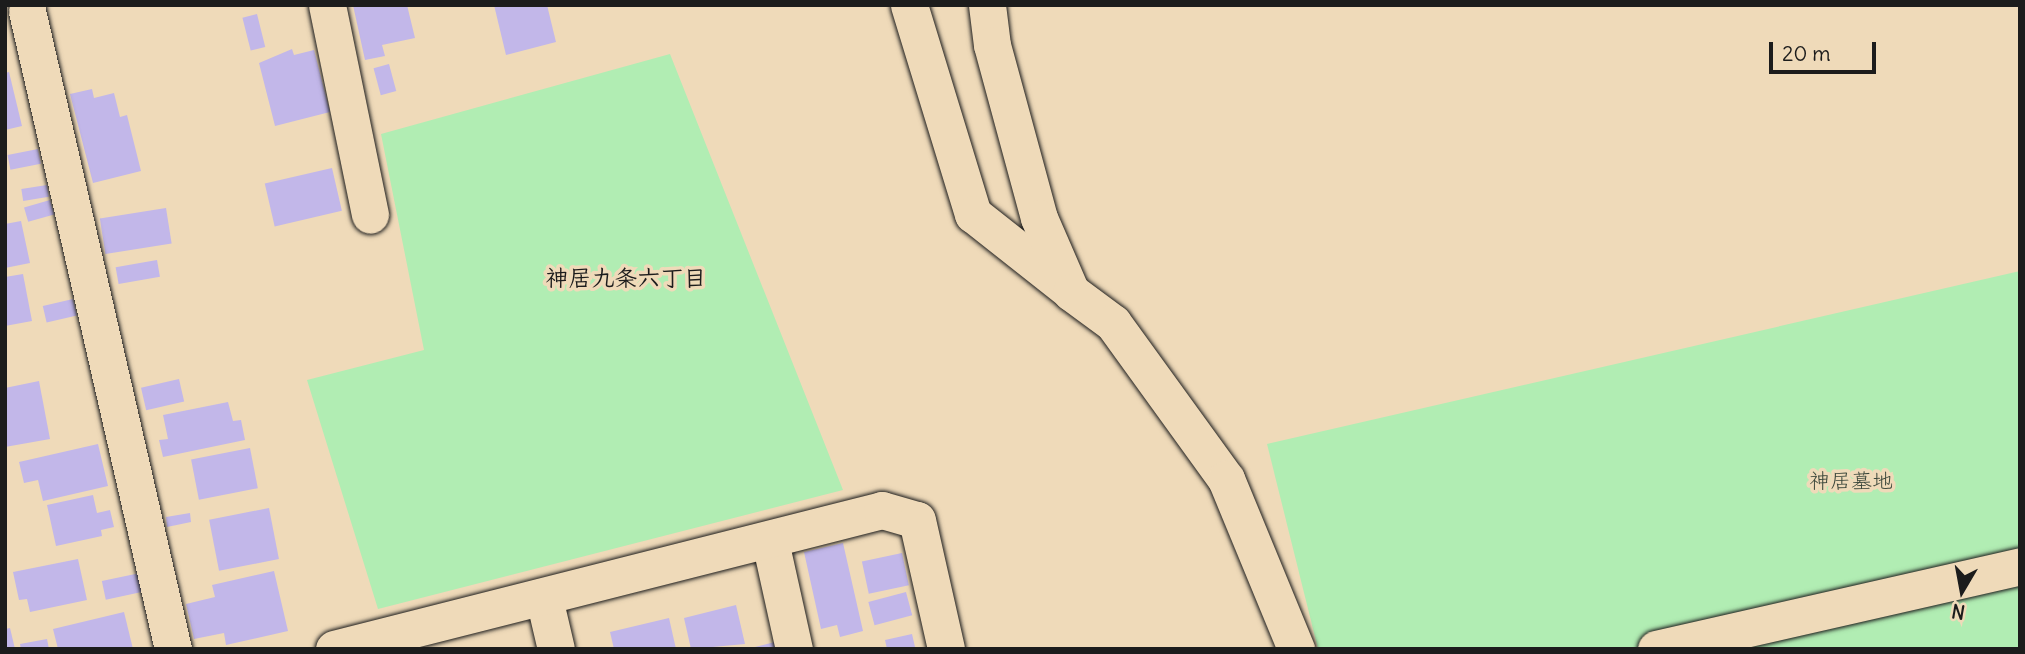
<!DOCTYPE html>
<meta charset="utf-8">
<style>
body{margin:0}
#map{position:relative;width:2025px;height:654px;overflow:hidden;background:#efdab9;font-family:Delius,"Klee One",sans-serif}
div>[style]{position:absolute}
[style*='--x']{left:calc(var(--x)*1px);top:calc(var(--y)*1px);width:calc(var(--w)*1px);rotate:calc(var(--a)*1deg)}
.green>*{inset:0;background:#b1edb3}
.building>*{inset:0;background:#c2b7e9;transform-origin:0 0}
.roads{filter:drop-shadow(0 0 2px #1c1c1c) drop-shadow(0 0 2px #1c1c1c)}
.minor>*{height:37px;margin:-18.5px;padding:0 18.5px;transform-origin:18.5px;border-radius:18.5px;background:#efdab9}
span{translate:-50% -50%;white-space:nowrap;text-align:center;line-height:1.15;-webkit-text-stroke:7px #efdab9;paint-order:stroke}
.park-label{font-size:21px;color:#3a463a}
.neighbourhood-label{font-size:23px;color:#1c1c1c;font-weight:700}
.frame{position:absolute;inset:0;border:7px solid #1c1c1c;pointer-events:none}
.north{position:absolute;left:1927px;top:556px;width:70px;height:70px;-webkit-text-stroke:5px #efdab9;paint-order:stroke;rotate:190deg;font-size:19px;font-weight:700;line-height:28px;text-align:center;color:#1c1c1c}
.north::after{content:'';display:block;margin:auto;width:24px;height:32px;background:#1c1c1c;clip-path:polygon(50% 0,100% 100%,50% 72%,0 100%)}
.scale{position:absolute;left:1769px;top:42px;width:107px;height:32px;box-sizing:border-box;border:4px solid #1c1c1c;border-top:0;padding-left:9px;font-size:21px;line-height:24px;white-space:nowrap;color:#1c1c1c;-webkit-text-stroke:5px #efdab9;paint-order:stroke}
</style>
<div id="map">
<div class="green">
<div style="clip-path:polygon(670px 54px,843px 490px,378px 609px,307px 380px,424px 350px,381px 134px)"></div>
<div style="clip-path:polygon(2020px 271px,2020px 649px,1318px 649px,1267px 444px)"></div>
</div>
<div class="building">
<div style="clip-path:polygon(353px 5px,407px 5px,415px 38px,382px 45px,385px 56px,365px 60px)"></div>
<div style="clip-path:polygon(494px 5px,547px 5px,556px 42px,506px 55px)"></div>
<div style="left:257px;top:14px;width:34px;height:15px;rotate:76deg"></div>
<div style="clip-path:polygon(292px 49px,294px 55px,314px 50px,330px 112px,275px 126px,259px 63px)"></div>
<div style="left:389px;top:64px;width:28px;height:16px;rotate:75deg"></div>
<div style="clip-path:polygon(9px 72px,22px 126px,5px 130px,5px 73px)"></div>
<div style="clip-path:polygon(92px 89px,94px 98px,114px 93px,120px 117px,127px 115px,141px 171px,93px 183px,70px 94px)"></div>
<div style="left:38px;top:149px;width:15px;height:31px;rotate:79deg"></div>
<div style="left:332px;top:168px;width:44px;height:69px;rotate:77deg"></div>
<div style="left:47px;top:185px;width:12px;height:26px;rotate:81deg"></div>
<div style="left:50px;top:200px;width:15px;height:27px;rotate:74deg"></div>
<div style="left:166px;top:208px;width:36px;height:67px;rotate:81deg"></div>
<div style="clip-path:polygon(21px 221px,30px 263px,5px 268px,5px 224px)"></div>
<div style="left:157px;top:260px;width:17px;height:42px;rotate:80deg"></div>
<div style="clip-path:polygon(23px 274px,32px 321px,5px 326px,5px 277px)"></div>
<div style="left:73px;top:299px;width:17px;height:31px;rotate:77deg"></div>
<div style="left:179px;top:379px;width:23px;height:39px;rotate:77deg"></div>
<div style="clip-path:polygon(39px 381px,50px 439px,5px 447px,5px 388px)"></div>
<div style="clip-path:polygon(228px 402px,233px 421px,241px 420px,245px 440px,163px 457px,159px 440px,168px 439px,163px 415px)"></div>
<div style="clip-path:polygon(98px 444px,108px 486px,43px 501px,38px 480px,24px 483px,19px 462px)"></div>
<div style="left:250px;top:448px;width:41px;height:60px;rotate:79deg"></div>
<div style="clip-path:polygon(93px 495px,97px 513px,110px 510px,114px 527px,101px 530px,102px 536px,56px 546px,47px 505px)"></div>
<div style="left:269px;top:508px;width:52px;height:61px;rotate:79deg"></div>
<div style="clip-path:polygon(190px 513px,191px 522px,167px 527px,166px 517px)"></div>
<div style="clip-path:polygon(843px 543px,863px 631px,840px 637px,837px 625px,821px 629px,804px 552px)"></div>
<div style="left:902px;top:553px;width:33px;height:41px;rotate:78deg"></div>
<div style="clip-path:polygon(78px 559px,87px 600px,30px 612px,27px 599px,19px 600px,13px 572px)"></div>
<div style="clip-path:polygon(274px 571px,288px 631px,226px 645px,224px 633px,194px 639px,186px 604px,215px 597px,212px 585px)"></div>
<div style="left:140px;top:573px;width:19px;height:39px;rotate:78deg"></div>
<div style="left:906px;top:592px;width:24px;height:39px;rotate:75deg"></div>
<div style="clip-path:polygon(736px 605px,745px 644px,691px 649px,684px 618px)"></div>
<div style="clip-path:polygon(124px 612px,133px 649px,58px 649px,53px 629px)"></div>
<div style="clip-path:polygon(669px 618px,676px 649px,614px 649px,610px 632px)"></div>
<div style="clip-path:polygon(10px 628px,15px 649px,5px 649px,5px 629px)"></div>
<div style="clip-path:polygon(912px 634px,915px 647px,887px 649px,885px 640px)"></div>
<div style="clip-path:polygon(47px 639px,49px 649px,21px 649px,20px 644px)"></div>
<div style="clip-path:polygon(779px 641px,780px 649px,751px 649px,751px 648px)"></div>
</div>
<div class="roads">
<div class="minor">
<div style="--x:327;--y:5;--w:214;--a:78.4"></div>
<div style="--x:909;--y:5;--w:219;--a:73"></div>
<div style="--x:973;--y:214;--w:121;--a:38.3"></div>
<div style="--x:987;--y:5;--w:40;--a:82.9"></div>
<div style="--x:992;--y:45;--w:179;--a:74.8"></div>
<div style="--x:1039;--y:218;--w:81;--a:66.6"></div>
<div style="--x:1071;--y:292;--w:52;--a:36.4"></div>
<div style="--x:1113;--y:323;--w:193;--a:54.1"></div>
<div style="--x:1226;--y:479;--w:184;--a:67.6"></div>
<div style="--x:27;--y:11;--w:654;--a:77.11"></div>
<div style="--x:770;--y:541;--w:111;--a:77.5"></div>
<div style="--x:544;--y:598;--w:52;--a:76.8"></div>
<div style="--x:334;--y:649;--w:565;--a:-14.23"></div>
<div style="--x:882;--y:510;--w:36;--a:16"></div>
<div style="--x:917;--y:520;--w:132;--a:77.3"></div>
<div style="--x:1656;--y:649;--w:373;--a:-12.8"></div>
</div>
</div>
<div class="park-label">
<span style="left:1851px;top:481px">神居墓地</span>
</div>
<div class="neighbourhood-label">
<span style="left:626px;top:278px">神居九条六丁目</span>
</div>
<div class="frame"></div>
<div class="north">N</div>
<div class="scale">20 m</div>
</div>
